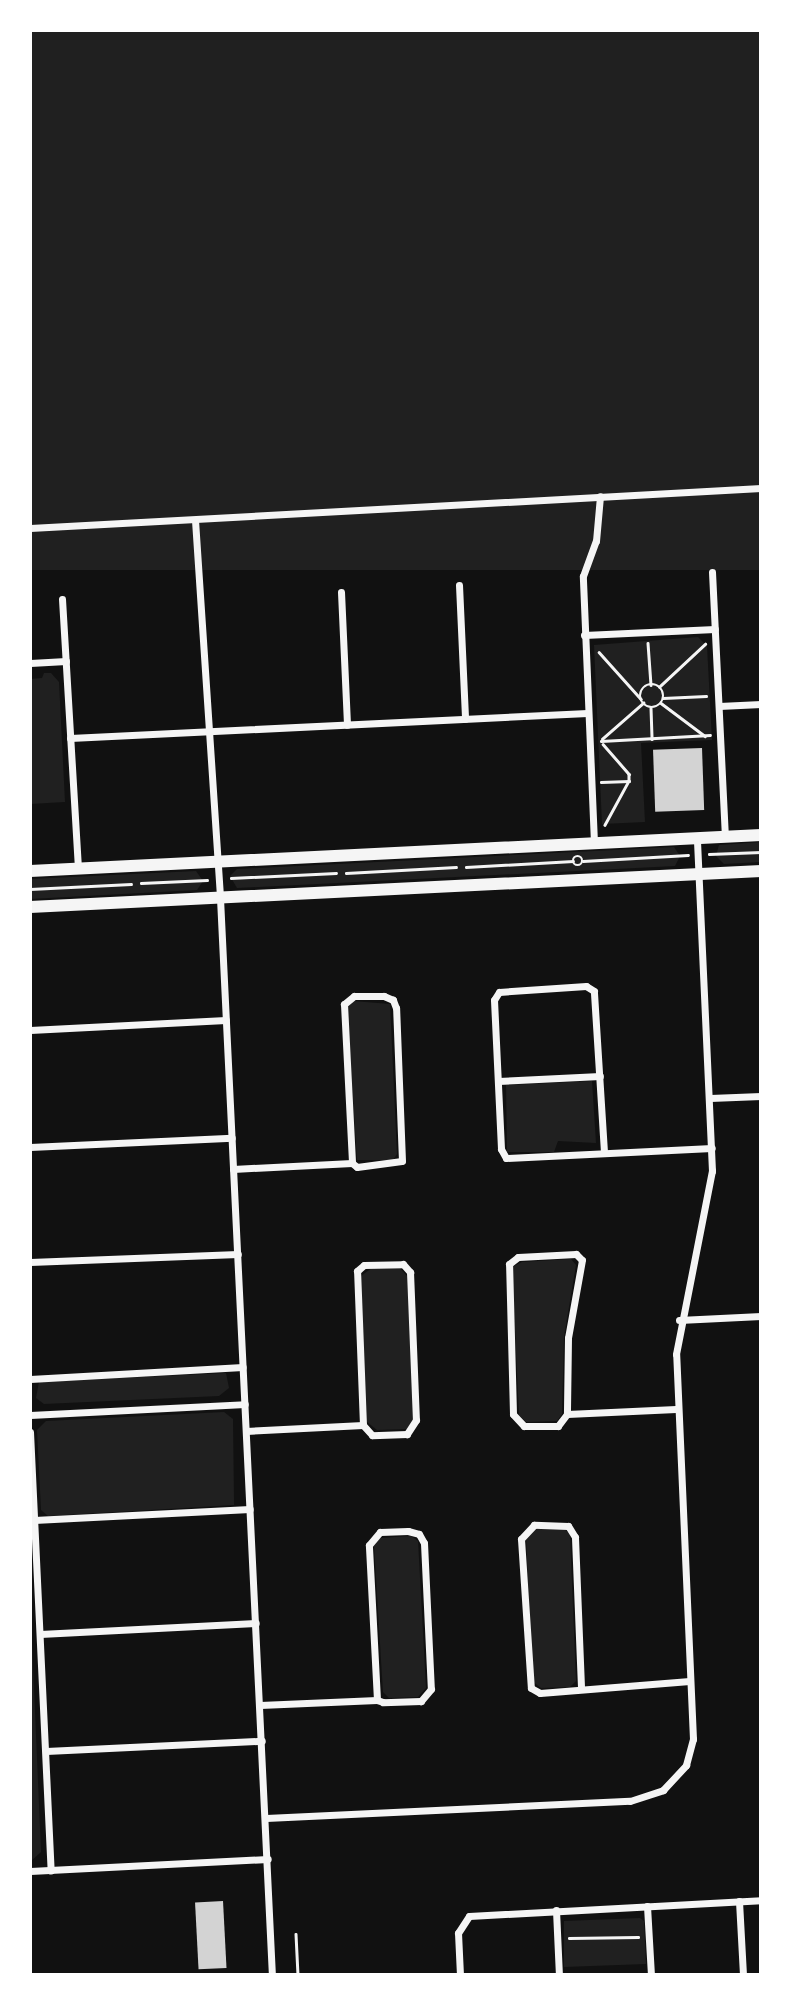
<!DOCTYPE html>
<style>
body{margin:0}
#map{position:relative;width:791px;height:2005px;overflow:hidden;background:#111;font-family:Literata,serif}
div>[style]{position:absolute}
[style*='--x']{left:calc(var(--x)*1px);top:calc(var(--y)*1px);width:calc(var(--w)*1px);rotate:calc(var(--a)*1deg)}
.green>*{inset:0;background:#202020;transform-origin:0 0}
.building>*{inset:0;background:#d3d3d3;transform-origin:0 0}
.path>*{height:2.5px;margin:-1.25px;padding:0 1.25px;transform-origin:1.25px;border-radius:1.25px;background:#f5f5f5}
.path>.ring{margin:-1.25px;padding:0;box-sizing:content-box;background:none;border:2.5px solid #f5f5f5;border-radius:50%}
.minor>*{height:7px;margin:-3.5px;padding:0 3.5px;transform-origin:3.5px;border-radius:3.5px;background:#f5f5f5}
.secondary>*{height:12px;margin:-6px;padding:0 6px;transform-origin:6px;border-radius:6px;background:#f5f5f5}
span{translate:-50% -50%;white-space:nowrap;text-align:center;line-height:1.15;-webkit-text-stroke:5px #fff;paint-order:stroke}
.frame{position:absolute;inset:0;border:32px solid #fff;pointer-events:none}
</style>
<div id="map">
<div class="green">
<div style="left:30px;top:30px;width:731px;height:540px"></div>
<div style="clip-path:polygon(698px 637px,707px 646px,712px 740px,641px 743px,645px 822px,602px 824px,594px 645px)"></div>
<div style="clip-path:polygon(44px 673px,51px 673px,59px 682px,65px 802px,30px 804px,30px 679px,42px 678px)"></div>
<div style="clip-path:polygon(761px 842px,761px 862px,724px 864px,716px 856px,719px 845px)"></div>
<div style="clip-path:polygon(674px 847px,680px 856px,675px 866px,237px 888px,230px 876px,237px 869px)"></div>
<div style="clip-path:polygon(196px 871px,203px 881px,197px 890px,30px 899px,30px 879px)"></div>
<div style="clip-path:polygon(353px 1001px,390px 1004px,397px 1154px,393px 1160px,357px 1160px,347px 1008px)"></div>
<div style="clip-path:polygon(592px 1081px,596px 1143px,558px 1141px,554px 1152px,507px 1152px,506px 1085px)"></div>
<div style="clip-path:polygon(571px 1259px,576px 1265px,564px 1337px,562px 1414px,557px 1421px,526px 1422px,519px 1415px,512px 1267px,522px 1262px)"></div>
<div style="clip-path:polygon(399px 1267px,407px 1276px,413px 1420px,407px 1429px,377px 1430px,367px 1422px,361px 1276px,372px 1268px)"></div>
<div style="clip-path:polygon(226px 1373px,229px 1388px,219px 1396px,44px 1404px,36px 1398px,39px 1382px)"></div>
<div style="clip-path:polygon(224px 1412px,233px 1419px,234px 1505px,48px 1516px,41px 1510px,37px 1430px,46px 1421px)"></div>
<div style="clip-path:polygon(563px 1528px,570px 1534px,576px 1681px,570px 1687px,541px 1688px,532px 1681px,526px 1536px,534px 1529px)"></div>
<div style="clip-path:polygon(411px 1536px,418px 1541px,426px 1688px,418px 1697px,389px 1698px,383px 1692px,374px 1546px,380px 1538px)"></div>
<div style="clip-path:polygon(30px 1595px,41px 1852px,30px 1862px)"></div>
<div style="clip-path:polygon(640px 1918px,644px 1921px,646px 1964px,564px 1967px,564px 1921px)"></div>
</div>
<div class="building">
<div style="left:702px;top:748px;width:62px;height:49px;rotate:88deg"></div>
<div style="left:223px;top:1901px;width:67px;height:28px;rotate:87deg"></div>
</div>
<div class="path">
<div style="--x:648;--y:643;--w:42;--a:85.9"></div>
<div style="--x:599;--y:652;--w:63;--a:48.2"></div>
<div class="ring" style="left:640px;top:684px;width:21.5px;height:21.5px"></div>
<div style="--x:659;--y:687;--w:63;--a:-43.1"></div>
<div style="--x:663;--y:698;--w:43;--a:-2.7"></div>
<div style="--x:661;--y:703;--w:55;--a:36.9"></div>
<div style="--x:651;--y:708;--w:31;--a:88"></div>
<div style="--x:602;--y:739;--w:55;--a:-41.3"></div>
<div style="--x:601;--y:741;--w:109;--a:-3.2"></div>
<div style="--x:603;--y:744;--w:40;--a:49"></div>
<div style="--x:629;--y:774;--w:7;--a:90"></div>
<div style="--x:629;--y:781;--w:50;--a:118.6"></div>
<div style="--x:601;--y:782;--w:28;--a:-2"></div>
<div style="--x:709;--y:854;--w:52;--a:-2.2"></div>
<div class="ring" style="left:573px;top:856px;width:7.5px;height:7.5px"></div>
<div style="--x:583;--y:861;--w:105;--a:-3.3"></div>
<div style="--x:466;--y:867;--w:107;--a:-3.2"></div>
<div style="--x:346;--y:873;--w:110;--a:-3.1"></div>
<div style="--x:231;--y:878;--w:105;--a:-2.7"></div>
<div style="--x:141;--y:883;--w:66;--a:-2.6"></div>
<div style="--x:30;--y:889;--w:101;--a:-2.8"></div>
<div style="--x:296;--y:1934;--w:41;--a:87.2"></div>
<div style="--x:569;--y:1938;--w:69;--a:-0.8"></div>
</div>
<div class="minor">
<div style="--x:195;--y:520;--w:379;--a:86.2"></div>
<div style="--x:220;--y:898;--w:1078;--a:87.24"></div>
<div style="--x:30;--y:528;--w:732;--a:-3.13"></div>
<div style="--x:712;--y:572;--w:265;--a:87.2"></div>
<div style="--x:459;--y:585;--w:134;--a:87.4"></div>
<div style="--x:341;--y:592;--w:133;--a:87.4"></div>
<div style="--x:62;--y:599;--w:270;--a:86.6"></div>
<div style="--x:584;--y:635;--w:131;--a:-2.6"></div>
<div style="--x:30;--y:663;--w:36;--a:-3"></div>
<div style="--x:719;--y:706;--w:42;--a:-2.7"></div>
<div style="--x:70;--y:738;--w:518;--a:-2.77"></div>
<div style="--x:594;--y:843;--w:267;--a:-92.4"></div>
<div style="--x:583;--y:576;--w:37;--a:-70"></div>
<div style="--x:596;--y:541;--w:45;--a:-84.9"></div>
<div style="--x:30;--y:1030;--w:196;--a:-2.9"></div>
<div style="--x:498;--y:1081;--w:102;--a:-2.8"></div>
<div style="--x:710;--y:1098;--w:51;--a:-2.2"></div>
<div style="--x:30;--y:1147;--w:202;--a:-2.6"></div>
<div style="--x:604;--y:1152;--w:161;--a:-93.6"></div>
<div style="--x:594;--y:991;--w:9;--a:-148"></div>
<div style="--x:586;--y:986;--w:87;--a:176.1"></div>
<div style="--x:499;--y:992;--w:9;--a:122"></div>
<div style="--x:494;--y:1000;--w:149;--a:87.3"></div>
<div style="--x:501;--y:1149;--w:10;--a:61"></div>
<div style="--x:506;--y:1158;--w:206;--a:-2.8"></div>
<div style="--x:233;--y:1169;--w:119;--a:-2.9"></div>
<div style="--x:352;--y:1163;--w:6;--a:39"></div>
<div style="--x:357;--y:1167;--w:45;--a:-7.6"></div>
<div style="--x:402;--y:1161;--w:153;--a:-92.2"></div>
<div style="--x:396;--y:1008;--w:9;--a:-111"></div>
<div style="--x:393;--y:1000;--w:10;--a:-156"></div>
<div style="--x:384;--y:996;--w:30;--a:180"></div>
<div style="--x:354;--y:996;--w:13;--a:141"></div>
<div style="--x:344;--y:1004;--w:159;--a:87.1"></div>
<div style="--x:576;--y:1254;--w:8;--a:45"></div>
<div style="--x:582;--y:1260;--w:79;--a:100.2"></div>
<div style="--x:568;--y:1338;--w:76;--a:90.8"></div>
<div style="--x:567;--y:1414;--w:15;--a:127"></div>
<div style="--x:558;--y:1426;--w:34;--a:180"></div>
<div style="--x:524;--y:1426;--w:16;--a:-133"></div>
<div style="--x:513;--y:1414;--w:150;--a:-91.5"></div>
<div style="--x:509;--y:1264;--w:11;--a:-38"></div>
<div style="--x:518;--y:1257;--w:58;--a:-3"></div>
<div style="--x:30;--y:1262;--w:208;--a:-2.2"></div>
<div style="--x:403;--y:1264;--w:11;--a:49"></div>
<div style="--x:410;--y:1272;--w:148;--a:87.7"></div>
<div style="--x:416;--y:1420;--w:17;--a:123"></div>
<div style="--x:407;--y:1434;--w:35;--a:178"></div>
<div style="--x:372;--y:1435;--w:13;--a:-132"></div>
<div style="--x:363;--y:1425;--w:154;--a:-92.2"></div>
<div style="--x:357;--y:1271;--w:9;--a:-41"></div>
<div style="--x:364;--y:1265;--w:39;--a:-1"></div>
<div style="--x:679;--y:1320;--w:82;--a:-2.8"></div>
<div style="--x:30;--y:1379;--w:213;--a:-3.2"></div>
<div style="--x:567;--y:1414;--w:109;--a:-2.6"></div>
<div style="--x:30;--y:1415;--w:215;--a:-2.9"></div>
<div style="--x:246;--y:1431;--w:117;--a:-2.9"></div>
<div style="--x:30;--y:1432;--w:439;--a:87.3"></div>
<div style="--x:34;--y:1520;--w:216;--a:-2.9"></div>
<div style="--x:408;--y:1531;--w:11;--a:15"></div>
<div style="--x:419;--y:1534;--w:10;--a:61"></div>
<div style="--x:424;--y:1543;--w:146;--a:87.3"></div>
<div style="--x:431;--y:1689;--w:16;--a:130"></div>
<div style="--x:421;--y:1701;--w:38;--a:178"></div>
<div style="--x:383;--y:1702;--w:6;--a:-162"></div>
<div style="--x:377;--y:1700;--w:155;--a:-93"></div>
<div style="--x:369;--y:1545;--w:17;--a:-50"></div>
<div style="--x:380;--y:1532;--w:28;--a:-2"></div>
<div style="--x:40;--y:1634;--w:216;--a:-2.9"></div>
<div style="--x:581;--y:1687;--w:150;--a:-92.3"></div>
<div style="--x:575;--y:1537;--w:13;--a:-122"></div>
<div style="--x:568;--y:1526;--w:34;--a:-178"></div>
<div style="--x:534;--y:1525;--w:19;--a:133"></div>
<div style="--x:521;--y:1539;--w:149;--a:86.2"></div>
<div style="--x:531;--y:1688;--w:10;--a:29"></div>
<div style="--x:540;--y:1693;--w:150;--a:-4.6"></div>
<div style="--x:260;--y:1705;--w:117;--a:-2.4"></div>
<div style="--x:46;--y:1751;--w:216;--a:-2.7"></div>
<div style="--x:266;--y:1818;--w:364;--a:-2.7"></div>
<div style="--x:630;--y:1801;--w:35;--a:-18"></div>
<div style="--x:663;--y:1790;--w:34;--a:-47"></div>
<div style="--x:686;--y:1765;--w:27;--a:-75"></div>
<div style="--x:693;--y:1739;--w:385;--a:-92.5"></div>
<div style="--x:676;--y:1354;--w:187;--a:-78.9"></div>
<div style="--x:712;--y:1171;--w:333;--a:-92.6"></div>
<div style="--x:30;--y:1871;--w:238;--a:-2.9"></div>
<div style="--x:739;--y:1901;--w:74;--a:86.9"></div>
<div style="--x:647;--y:1906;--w:69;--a:86.7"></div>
<div style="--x:556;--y:1910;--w:65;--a:87.4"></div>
<div style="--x:460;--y:1975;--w:42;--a:-92.7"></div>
<div style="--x:458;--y:1933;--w:20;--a:-57"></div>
<div style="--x:469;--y:1916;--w:292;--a:-3.1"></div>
</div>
<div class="secondary">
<div style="--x:30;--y:871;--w:732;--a:-2.82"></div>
<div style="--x:30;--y:907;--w:732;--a:-2.82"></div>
</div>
<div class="frame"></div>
</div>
